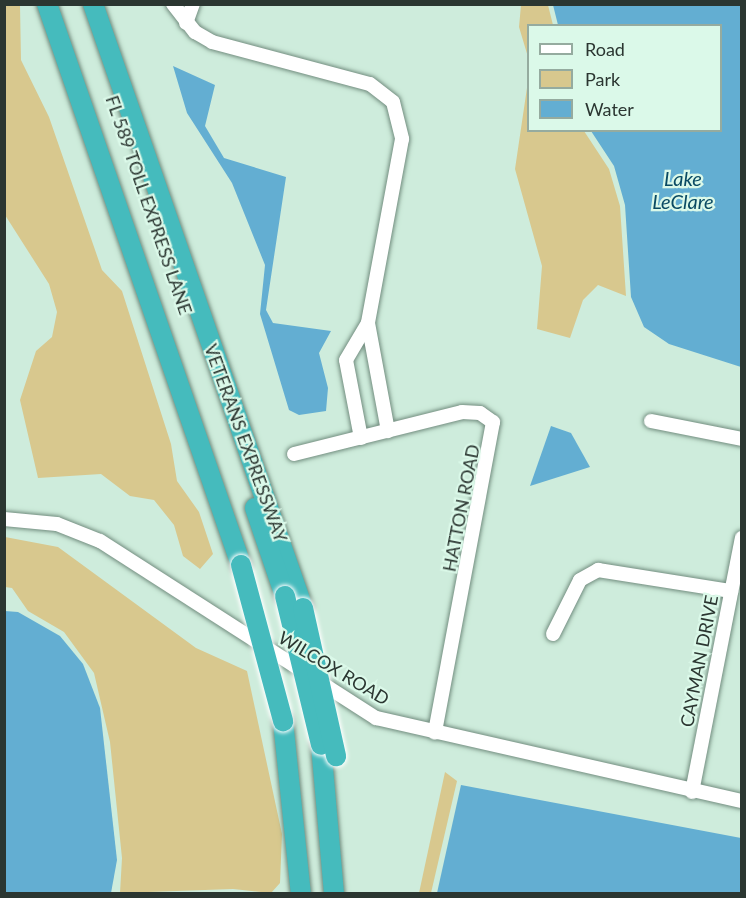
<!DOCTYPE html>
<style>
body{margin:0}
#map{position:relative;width:746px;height:898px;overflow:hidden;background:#ceecdc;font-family:Lato,sans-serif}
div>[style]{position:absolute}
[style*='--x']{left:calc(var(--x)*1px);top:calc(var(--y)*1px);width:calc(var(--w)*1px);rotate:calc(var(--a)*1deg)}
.green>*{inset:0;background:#d8c88e}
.water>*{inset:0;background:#63aed2}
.roads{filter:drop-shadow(0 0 2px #728d7f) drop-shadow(0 0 2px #728d7f)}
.minor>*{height:14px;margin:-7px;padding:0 7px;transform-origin:7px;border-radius:7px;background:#fff}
.highway>*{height:20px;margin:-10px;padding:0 10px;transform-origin:10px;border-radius:10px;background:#45bbbd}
.bridges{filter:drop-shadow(0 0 2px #fff) drop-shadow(0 0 2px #fff)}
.highway-bridge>*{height:20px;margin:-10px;padding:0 10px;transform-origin:10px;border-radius:10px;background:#45bbbd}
span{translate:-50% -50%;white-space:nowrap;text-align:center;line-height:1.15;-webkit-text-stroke:4.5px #dbf9e9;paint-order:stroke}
.street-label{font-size:18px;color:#2b3631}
.water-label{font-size:20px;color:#094a63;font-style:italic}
.frame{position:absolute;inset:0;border:6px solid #2b3631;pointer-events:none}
.legend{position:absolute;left:527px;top:24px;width:195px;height:108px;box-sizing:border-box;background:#dbf9e9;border:2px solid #95ab9f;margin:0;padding:8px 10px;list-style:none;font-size:18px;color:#2b3631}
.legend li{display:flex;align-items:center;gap:12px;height:30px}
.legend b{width:30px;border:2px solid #95ab9f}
</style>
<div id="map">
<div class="green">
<div style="clip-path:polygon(5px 4px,20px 5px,21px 60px,49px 117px,102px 270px,122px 291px,171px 444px,177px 481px,199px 512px,213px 554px,200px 569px,183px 556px,174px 525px,154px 500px,130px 496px,101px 474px,38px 478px,20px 400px,36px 351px,52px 337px,57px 312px,49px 284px,5px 215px)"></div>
<div style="clip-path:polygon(521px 5px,548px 5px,553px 25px,528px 26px,528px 57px,519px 27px)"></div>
<div style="clip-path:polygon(528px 81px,528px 130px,584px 131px,609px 169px,620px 206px,626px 296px,598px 285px,583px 300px,570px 338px,537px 329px,542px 266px,515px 169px)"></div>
<div style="clip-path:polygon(5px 537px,58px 547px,196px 648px,247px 671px,282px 834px,280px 883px,271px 893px,233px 889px,120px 893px,122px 858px,110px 742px,94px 673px,64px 632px,28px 611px,12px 588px,5px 587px)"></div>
<div style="clip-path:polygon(445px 772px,457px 781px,431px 893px,419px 893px)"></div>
</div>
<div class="water">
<div style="clip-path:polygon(553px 5px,741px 5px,741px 367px,669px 344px,644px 327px,631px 297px,625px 205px,614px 166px,591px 131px,720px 130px,720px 26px,558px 25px)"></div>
<div style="clip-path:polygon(173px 66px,215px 85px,205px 126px,224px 158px,286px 177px,266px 310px,273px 323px,331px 331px,319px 353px,328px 388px,326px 411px,299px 415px,289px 410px,260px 314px,265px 265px,232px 183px,187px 113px)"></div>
<div style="clip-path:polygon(551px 426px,571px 433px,590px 467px,530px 486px)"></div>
<div style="clip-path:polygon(5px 611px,18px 612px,60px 636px,83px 664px,100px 708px,117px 860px,111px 893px,5px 893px)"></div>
<div style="clip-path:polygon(461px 785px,741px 838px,741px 893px,437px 893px)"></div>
</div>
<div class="roads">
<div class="minor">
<div style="--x:173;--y:4;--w:36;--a:52"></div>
<div style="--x:195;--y:32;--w:20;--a:30"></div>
<div style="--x:212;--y:42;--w:163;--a:14.9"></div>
<div style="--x:370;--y:84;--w:29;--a:38"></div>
<div style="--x:393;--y:102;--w:38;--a:76"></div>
<div style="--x:402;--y:139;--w:187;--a:100.5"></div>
<div style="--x:186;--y:23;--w:20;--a:-70"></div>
<div style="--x:651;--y:421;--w:93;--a:11.2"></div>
<div style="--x:361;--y:438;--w:79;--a:-100.9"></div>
<div style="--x:346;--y:360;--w:43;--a:-59.3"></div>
<div style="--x:368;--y:323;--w:110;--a:79.5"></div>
<div style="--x:294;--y:454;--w:173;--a:-14"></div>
<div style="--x:462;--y:412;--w:18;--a:3"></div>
<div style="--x:480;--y:413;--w:16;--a:35"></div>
<div style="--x:493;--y:422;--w:316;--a:100.6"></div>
<div style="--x:4;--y:519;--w:53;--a:5.4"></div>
<div style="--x:57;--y:524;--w:46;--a:21.6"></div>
<div style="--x:100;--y:541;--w:328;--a:32.7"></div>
<div style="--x:376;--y:718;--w:375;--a:12.8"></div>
<div style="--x:553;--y:634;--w:60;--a:-63.4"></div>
<div style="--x:580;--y:580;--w:21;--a:-29"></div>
<div style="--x:598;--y:570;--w:135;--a:9"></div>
<div style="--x:692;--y:792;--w:259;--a:-78.9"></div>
</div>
<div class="highway">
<div style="--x:47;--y:4;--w:594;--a:70.92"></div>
<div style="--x:93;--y:4;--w:639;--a:70.83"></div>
<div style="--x:255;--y:508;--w:93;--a:71.2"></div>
<div style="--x:283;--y:721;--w:174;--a:84.1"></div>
<div style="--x:321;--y:745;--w:150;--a:85"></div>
</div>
</div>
<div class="bridges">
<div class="highway-bridge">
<div style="--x:241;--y:565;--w:162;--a:74.9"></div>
<div style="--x:285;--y:596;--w:153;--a:76.4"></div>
<div style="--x:303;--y:608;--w:152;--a:77.4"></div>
</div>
</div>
<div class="street-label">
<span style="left:149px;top:205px;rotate:71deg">FL 589 TOLL EXPRESS LANE</span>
<span style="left:246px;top:443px;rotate:70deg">VETERANS EXPRESSWAY</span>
<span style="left:461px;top:508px;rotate:-79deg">HATTON ROAD</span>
<span style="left:699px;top:661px;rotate:-79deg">CAYMAN DRIVE</span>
<span style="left:334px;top:668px;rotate:31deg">WILCOX ROAD</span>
</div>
<div class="water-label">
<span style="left:683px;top:190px">Lake<br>LeClare</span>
</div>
<div class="frame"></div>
<ul class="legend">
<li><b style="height:8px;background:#fff"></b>Road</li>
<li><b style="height:16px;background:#d8c88e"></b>Park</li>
<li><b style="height:16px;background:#63aed2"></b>Water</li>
</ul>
</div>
